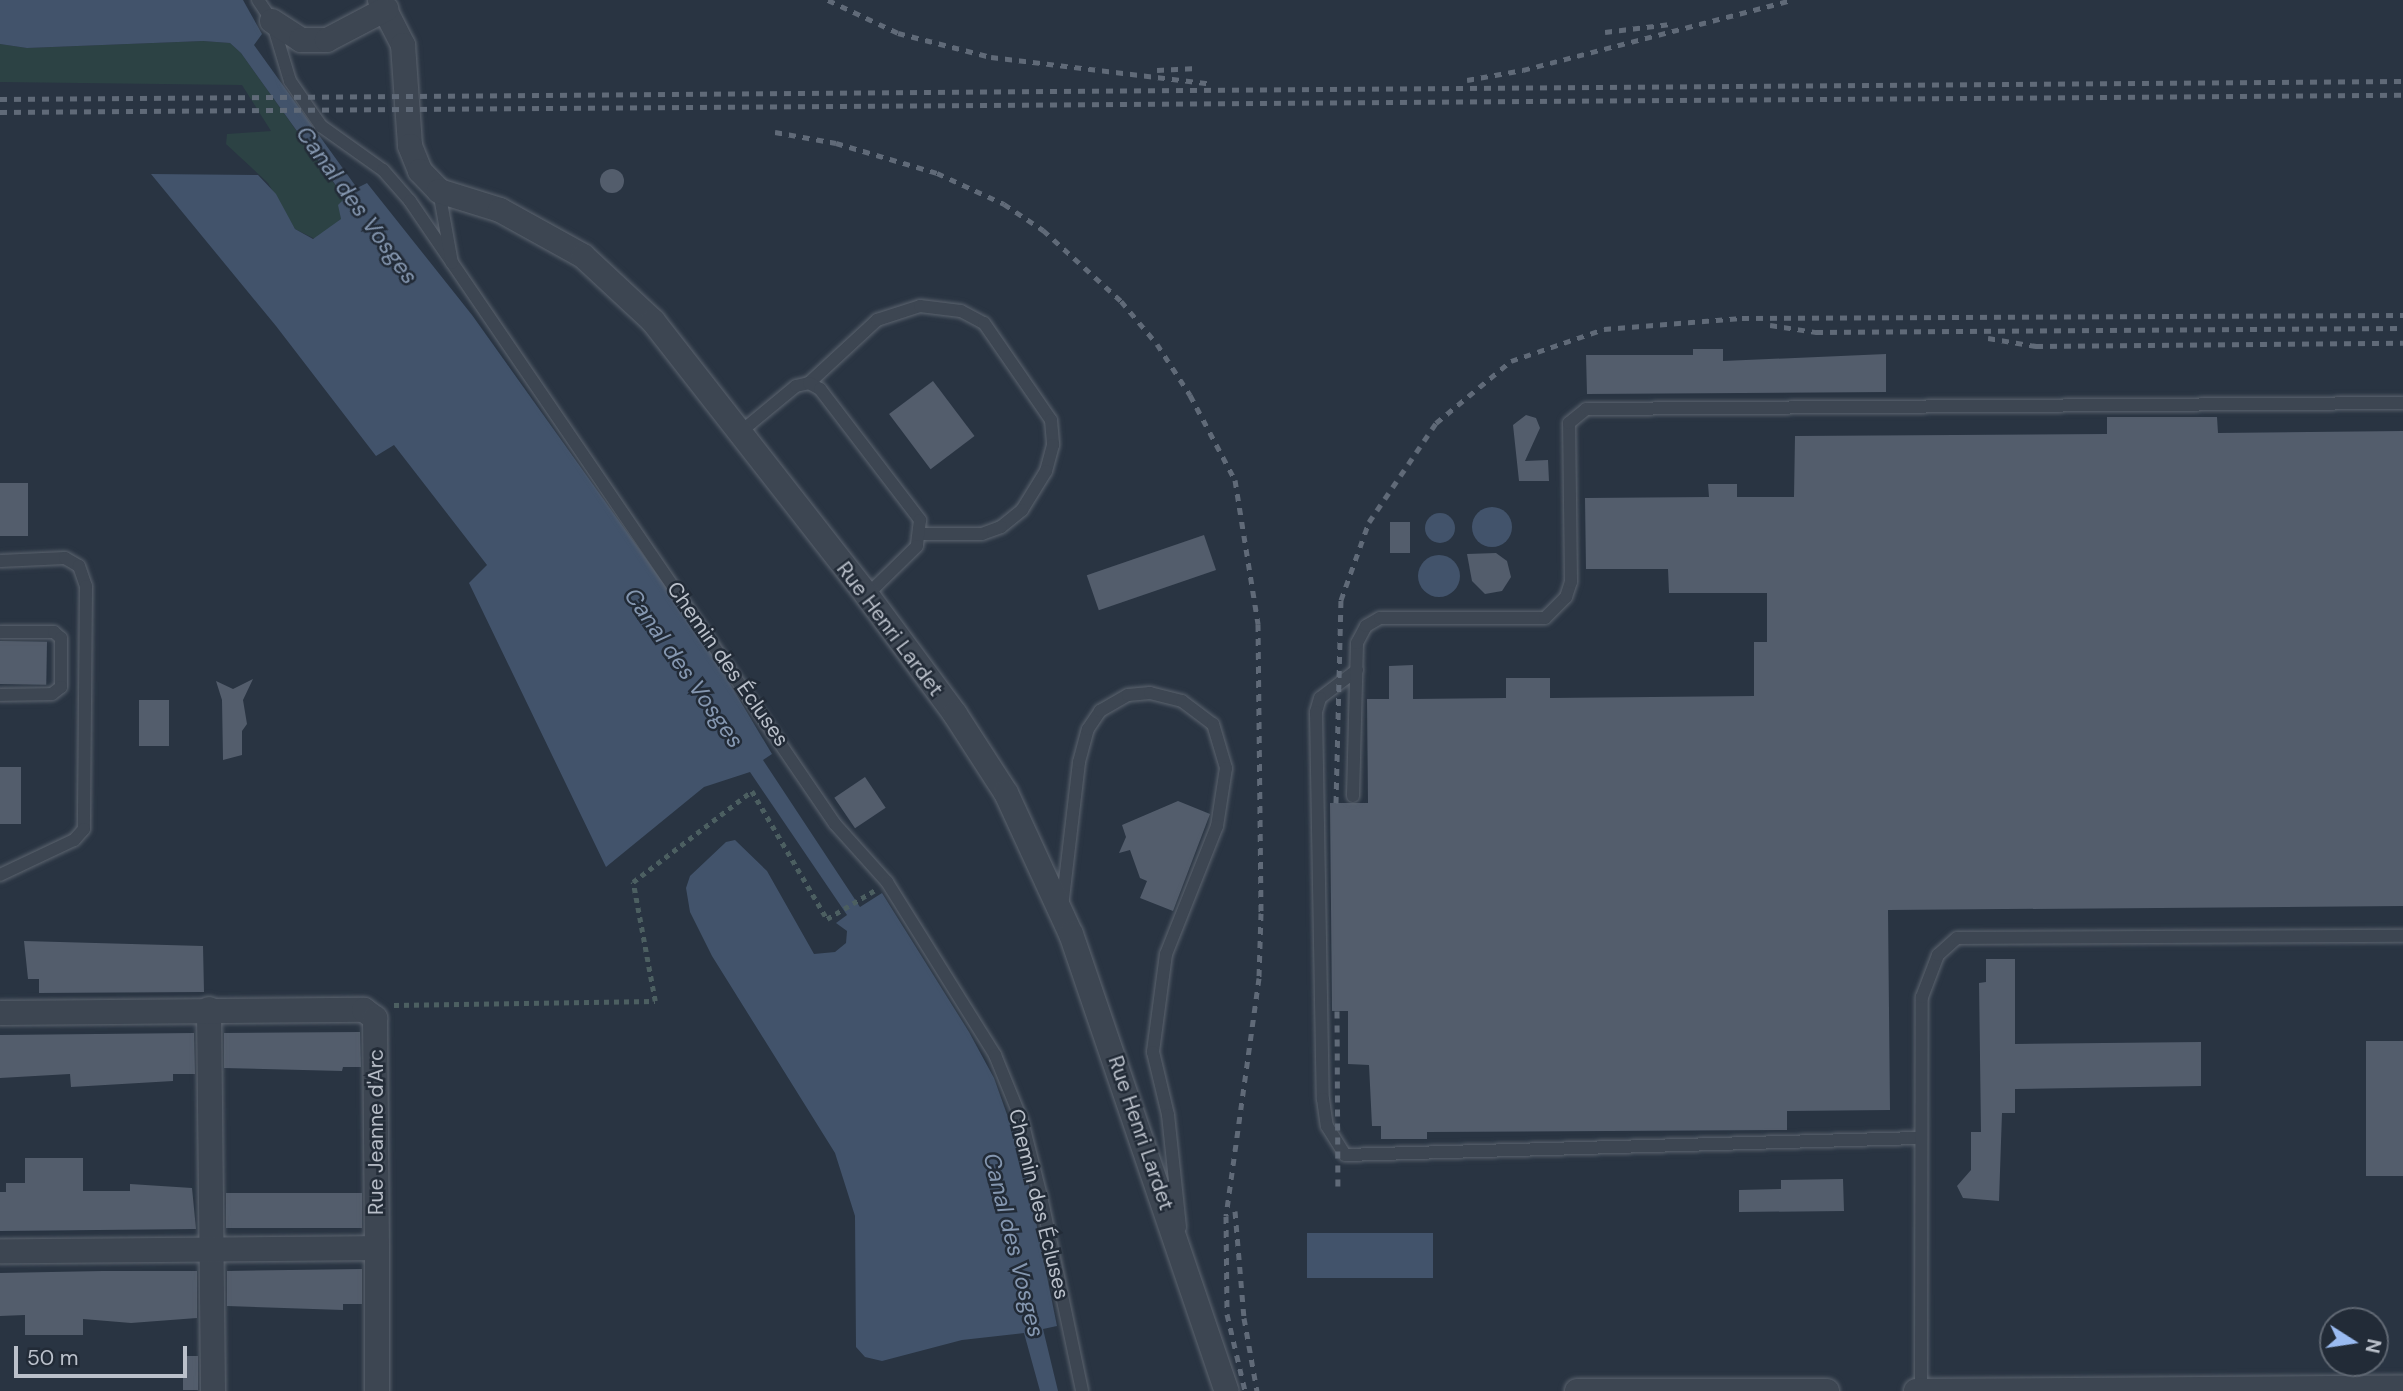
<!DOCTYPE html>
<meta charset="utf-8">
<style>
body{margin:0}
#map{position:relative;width:2403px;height:1391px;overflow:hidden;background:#293442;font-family:"DM Sans",sans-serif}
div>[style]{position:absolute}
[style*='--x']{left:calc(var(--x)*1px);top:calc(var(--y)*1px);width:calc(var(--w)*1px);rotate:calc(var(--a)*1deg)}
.green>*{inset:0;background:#2c4244}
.water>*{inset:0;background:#42536b;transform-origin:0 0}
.round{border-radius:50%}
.building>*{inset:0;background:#535d6c;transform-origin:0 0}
.path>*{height:4.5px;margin-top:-2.25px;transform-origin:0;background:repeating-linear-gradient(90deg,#4c5f61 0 5px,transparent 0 10px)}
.roads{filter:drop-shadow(0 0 2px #5c646f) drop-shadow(0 0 2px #5c646f)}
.lane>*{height:12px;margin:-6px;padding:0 6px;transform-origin:6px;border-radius:6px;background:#3d4652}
.street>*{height:24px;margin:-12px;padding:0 12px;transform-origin:12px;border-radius:12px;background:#3d4652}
.rail>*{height:5px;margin-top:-2.5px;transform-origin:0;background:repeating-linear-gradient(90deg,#606a78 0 7px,transparent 0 14px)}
span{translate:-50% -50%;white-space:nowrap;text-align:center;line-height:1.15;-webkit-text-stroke:5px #222b37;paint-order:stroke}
.street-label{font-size:21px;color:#bbc1cb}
.water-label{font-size:23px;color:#8597b0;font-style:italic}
.north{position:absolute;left:2319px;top:1307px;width:70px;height:70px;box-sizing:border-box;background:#222b37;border:2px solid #5f6772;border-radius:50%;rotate:102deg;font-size:19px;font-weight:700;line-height:28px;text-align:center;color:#bbc1cb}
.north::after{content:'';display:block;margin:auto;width:24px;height:32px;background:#9abbf1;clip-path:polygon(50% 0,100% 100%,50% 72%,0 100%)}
.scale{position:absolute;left:14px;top:1346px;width:173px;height:32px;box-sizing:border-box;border:4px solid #bbc1cb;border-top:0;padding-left:9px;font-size:21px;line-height:24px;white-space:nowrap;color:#bbc1cb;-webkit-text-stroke:5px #222b37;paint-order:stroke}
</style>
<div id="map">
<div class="green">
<div style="clip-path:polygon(203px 41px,230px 43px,241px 53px,345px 199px,339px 205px,341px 219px,317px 240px,295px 229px,268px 183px,226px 144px,227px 134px,271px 131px,242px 85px,0 82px,0 44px,27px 48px)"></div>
</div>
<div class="water">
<div style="clip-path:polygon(0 0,243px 0,262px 34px,254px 45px,357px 188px,367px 183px,472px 315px,702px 637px,772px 754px,763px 760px,860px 907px,882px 893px,969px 1032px,994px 1078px,1024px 1162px,1057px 1326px,1043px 1329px,1058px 1391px,1040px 1391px,1024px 1333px,962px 1340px,882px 1361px,865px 1357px,856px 1347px,855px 1216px,835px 1153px,712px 956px,690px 912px,686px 888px,690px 876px,726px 842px,735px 840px,767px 871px,814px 954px,835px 952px,846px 943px,847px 931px,836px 923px,847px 915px,750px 772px,704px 787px,606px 867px,469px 583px,487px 565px,394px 445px,376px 456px,276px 326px,151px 174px,258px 175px,276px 194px,295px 229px,313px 239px,341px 219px,338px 205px,345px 198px,241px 53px,230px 43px,203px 41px,27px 48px,0 44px)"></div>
<div class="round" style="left:1472px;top:507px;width:40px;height:40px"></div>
<div class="round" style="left:1425px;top:513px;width:30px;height:30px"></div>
<div class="round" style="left:1418px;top:555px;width:42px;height:42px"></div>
<div style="left:1433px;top:1233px;width:45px;height:126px;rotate:90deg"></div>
</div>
<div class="building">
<div class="round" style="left:600px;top:169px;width:24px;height:24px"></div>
<div style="clip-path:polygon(1693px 349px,1723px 349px,1723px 361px,1886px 354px,1886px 392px,1587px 394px,1586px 355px,1693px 355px)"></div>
<div style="left:933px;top:381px;width:69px;height:55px;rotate:53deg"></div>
<div style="clip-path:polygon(1526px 415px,1536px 418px,1540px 428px,1525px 461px,1548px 460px,1549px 481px,1519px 481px,1513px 425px)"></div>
<div style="clip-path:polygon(2107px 417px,2217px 417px,2218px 433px,2403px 431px,2403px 906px,1888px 910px,1890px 1110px,1787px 1111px,1787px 1130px,1427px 1132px,1427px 1139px,1381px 1139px,1381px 1126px,1372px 1126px,1369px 1065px,1348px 1064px,1348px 1011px,1332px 1011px,1330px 803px,1368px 803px,1367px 699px,1389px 699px,1389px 666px,1413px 665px,1413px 699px,1506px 698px,1506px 678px,1550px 678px,1550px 698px,1754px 696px,1754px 642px,1767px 642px,1767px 593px,1669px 593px,1668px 569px,1586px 569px,1585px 498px,1709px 497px,1708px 484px,1737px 484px,1737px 497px,1794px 497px,1795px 436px,2107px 434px)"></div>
<div style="left:0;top:483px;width:28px;height:53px"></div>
<div style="left:1390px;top:522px;width:20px;height:31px"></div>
<div style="left:1204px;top:535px;width:37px;height:124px;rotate:71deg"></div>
<div style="clip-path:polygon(1496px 553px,1507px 561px,1511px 577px,1502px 591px,1485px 594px,1472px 581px,1467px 554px)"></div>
<div style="left:0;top:641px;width:47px;height:43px;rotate:1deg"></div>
<div style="clip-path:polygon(253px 679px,243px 700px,247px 724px,242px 731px,242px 755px,223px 760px,222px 700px,216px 681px,233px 689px)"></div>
<div style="left:139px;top:700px;width:30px;height:46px"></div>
<div style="left:0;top:767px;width:21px;height:57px"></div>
<div style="left:865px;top:777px;width:37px;height:37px;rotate:56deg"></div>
<div style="clip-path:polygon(1178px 801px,1210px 814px,1173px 911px,1140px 898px,1147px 881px,1140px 878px,1130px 850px,1119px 853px,1126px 837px,1122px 825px)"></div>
<div style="clip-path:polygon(24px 941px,203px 946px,204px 992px,39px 993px,39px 979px,28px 979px)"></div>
<div style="clip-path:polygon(1986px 959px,2015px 959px,2015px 1044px,2201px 1042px,2201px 1086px,2015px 1089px,2015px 1113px,2002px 1113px,1999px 1201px,1963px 1198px,1957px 1186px,1971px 1170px,1971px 1132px,1981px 1132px,1979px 983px,1986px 982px)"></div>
<div style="clip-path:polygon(360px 1032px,361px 1067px,343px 1067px,342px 1071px,224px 1068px,224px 1033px)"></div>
<div style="clip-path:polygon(194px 1033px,195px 1074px,173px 1074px,173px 1081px,71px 1087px,70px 1074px,0 1078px,0 1035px)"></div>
<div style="left:2403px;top:1041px;width:135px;height:37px;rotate:90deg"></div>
<div style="clip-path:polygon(25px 1158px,83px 1158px,83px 1191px,130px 1191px,130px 1184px,192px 1188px,196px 1229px,0 1231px,0 1192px,6px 1192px,6px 1183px,25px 1183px)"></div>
<div style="clip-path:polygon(1843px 1179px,1844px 1211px,1739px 1212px,1739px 1190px,1781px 1189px,1781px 1180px)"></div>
<div style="left:362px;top:1193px;width:35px;height:136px;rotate:90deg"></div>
<div style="clip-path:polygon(362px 1269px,362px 1304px,343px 1304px,343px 1310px,227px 1306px,227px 1271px)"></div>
<div style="clip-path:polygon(103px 1271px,197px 1271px,197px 1318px,131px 1323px,83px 1319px,83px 1335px,25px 1335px,25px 1315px,0 1316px,0 1273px)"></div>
<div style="left:183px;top:1356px;width:15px;height:34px"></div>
</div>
<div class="path">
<div style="--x:394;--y:1005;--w:261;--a:-0.9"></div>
<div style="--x:655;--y:1001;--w:121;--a:-100.5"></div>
<div style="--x:633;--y:882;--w:150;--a:-37.4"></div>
<div style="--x:752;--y:791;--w:148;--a:59.6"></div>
<div style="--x:827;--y:919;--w:56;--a:-31.1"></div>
</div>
<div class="roads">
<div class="lane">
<div style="--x:258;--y:0;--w:25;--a:56"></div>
<div style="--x:272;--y:21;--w:63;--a:73.3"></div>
<div style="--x:290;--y:81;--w:55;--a:55.4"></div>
<div style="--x:321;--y:126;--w:76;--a:35.4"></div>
<div style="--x:383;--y:170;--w:41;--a:48.9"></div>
<div style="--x:410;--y:201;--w:754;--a:55.7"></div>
<div style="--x:835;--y:824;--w:78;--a:48.1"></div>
<div style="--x:887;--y:882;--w:204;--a:58"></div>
<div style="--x:995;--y:1055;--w:71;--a:67.8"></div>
<div style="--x:1022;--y:1121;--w:77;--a:75.8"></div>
<div style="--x:1041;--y:1196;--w:199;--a:78.1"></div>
<div style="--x:439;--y:191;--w:73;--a:79.8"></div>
<div style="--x:809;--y:383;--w:93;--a:-42.8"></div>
<div style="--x:877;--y:320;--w:45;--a:-18"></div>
<div style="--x:920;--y:306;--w:41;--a:7"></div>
<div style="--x:961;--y:311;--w:26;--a:28"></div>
<div style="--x:984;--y:323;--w:118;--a:55.4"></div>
<div style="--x:1051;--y:420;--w:25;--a:85"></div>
<div style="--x:1053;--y:445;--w:27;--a:105"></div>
<div style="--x:1046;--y:471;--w:46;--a:121.6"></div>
<div style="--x:1022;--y:510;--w:27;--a:141"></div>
<div style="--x:1001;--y:527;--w:20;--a:160"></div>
<div style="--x:982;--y:534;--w:61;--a:180"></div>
<div style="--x:738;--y:434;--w:75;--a:-39.6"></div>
<div style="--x:796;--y:386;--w:13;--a:-13"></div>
<div style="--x:809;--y:383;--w:13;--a:29"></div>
<div style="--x:820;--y:389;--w:165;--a:52.6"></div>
<div style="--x:920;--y:520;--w:26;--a:97"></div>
<div style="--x:917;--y:546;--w:70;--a:135.6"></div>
<div style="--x:0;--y:561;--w:65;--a:-2.6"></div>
<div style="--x:65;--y:558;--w:16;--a:30"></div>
<div style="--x:79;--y:566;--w:21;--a:71"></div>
<div style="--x:86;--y:586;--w:243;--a:90.5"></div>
<div style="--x:84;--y:829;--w:15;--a:132"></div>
<div style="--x:74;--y:840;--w:82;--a:154.7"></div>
<div style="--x:0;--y:632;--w:54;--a:0"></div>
<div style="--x:54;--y:632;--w:9;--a:41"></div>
<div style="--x:61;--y:638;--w:49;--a:90"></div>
<div style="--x:61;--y:687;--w:11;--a:142"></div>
<div style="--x:52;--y:694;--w:52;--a:178.9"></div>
<div style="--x:1357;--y:670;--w:46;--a:142.9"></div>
<div style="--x:1320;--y:698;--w:15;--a:106"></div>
<div style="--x:1316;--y:712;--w:387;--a:89"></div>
<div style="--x:1323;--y:1099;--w:27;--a:82"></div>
<div style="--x:1327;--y:1126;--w:34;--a:58"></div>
<div style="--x:1345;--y:1155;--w:574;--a:-1.7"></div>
<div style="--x:1353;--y:796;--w:153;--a:-88.5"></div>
<div style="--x:1357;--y:643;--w:19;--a:-62"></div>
<div style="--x:1366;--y:626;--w:16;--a:-30"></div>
<div style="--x:1380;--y:618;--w:165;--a:0"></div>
<div style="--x:1545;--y:618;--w:30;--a:-45"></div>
<div style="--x:1566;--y:597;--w:16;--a:-72"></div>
<div style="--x:1571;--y:582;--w:159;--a:-90.7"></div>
<div style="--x:1569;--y:423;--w:22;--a:-39"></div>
<div style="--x:1586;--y:409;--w:817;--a:-0.42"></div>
<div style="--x:1062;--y:907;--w:146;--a:-83.3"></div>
<div style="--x:1079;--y:762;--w:34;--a:-75"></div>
<div style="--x:1088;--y:729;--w:22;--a:-56"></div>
<div style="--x:1100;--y:711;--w:32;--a:-30"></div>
<div style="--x:1128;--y:695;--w:22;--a:-5"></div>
<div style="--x:1150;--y:693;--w:33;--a:14"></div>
<div style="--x:1182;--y:701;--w:39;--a:37"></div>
<div style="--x:1213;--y:724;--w:46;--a:73.5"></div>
<div style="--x:1226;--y:768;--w:59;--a:98.8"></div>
<div style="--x:1217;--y:826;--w:138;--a:111.7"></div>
<div style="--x:1166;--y:954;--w:99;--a:97.6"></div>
<div style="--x:1153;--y:1052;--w:65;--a:76.6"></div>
<div style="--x:1168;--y:1115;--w:113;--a:83.9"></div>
<div style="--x:1921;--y:1391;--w:394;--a:-89.9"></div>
<div style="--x:1922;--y:997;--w:45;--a:-69.1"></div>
<div style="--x:1938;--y:955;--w:25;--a:-42"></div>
<div style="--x:1957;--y:938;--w:446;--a:-0.3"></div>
</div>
<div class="street">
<div style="--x:380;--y:0;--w:51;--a:62.9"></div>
<div style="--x:403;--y:45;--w:101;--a:86"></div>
<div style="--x:410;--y:146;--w:27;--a:68"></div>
<div style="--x:420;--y:171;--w:28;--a:46"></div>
<div style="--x:439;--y:191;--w:64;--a:17.3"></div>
<div style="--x:500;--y:210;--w:95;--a:29"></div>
<div style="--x:583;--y:256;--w:96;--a:42.9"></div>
<div style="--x:653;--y:321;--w:348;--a:52"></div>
<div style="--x:867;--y:595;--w:148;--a:53.5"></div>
<div style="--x:955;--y:714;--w:94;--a:57.2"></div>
<div style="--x:1006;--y:793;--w:155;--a:65.3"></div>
<div style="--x:1071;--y:934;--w:483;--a:71.2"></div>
<div style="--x:272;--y:21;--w:35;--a:33"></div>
<div style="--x:301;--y:40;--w:26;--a:0"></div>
<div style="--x:327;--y:40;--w:67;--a:-27.7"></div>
<div style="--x:209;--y:1009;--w:382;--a:89.4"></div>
<div style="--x:0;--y:1013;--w:364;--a:-0.5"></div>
<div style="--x:364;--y:1010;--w:14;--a:36"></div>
<div style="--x:375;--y:1018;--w:230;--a:89.5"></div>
<div style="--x:377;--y:1248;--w:377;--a:179.5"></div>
<div style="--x:377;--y:1248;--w:143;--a:90"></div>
<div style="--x:1577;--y:1391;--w:250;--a:0"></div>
<div style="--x:1916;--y:1391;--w:487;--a:-0.4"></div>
</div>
</div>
<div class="rail">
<div style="--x:828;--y:0;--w:77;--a:25.2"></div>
<div style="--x:898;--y:33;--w:96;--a:14.5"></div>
<div style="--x:991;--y:57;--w:218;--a:6.9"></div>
<div style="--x:1605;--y:32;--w:66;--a:-6.9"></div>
<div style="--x:1157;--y:70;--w:40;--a:-2.9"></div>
<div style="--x:1467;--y:80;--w:57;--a:-10.1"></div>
<div style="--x:1523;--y:70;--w:277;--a:-14.6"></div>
<div style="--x:0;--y:99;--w:2403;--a:-0.43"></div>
<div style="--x:0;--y:112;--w:2403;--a:-0.41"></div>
<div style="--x:775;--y:132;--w:62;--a:10.2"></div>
<div style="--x:836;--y:143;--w:105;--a:16.5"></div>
<div style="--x:937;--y:173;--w:74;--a:24.8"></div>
<div style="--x:1004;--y:204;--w:47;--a:33.7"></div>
<div style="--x:1043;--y:230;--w:105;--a:42.3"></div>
<div style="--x:1121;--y:301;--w:56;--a:50.1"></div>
<div style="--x:1157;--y:344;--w:61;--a:57.1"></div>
<div style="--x:1190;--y:395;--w:96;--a:62.1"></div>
<div style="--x:1235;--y:480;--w:146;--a:80.9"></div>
<div style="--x:1258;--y:624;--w:289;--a:89.4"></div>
<div style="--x:1261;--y:913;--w:65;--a:91.8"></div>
<div style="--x:1259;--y:978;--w:240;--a:97.9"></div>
<div style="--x:1226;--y:1216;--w:98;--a:89.4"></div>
<div style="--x:1227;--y:1314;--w:79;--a:76.8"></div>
<div style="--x:1770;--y:325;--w:47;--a:8.7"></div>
<div style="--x:1816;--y:332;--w:587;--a:-0.39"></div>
<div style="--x:1988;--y:338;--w:49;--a:9.5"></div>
<div style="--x:2036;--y:346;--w:367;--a:-0.5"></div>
<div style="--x:1336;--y:803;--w:203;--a:-88.6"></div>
<div style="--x:1341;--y:600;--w:83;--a:-70.3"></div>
<div style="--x:1369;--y:522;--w:120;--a:-55.9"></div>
<div style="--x:1436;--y:423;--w:97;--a:-39.6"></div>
<div style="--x:1511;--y:361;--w:98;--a:-19"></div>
<div style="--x:1604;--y:329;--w:138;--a:-4.6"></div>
<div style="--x:1742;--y:318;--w:661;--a:-0.26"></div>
<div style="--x:1337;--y:1011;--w:175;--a:89.7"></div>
<div style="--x:1235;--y:1211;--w:107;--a:85.2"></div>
<div style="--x:1244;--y:1318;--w:74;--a:79.9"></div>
</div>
<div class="street-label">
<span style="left:890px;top:629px;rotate:53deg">Rue Henri Lardet</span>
<span style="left:728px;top:664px;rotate:55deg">Chemin des Écluses</span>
<span style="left:376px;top:1132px;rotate:-90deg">Rue Jeanne d'Arc</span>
<span style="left:1141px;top:1133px;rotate:71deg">Rue Henri Lardet</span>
<span style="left:1039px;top:1204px;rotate:76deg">Chemin des Écluses</span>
</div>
<div class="water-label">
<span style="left:357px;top:205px;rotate:54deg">Canal des Vosges</span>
<span style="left:684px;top:668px;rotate:55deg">Canal des Vosges</span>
<span style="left:1014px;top:1245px;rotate:76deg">Canal des Vosges</span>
</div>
<div class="north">N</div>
<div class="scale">50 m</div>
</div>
